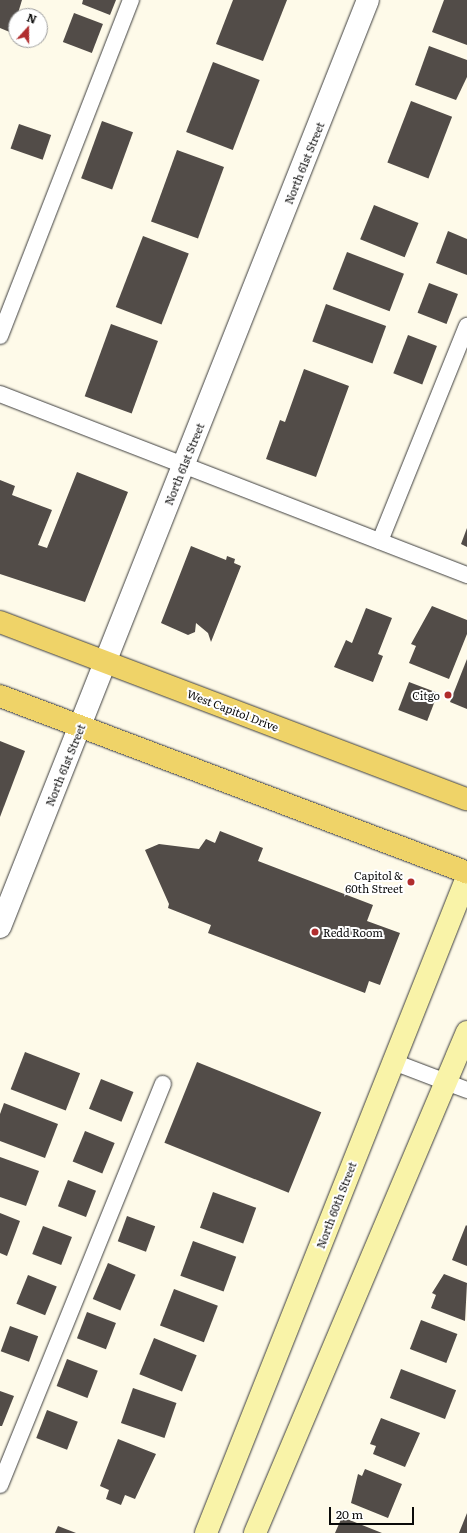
<!DOCTYPE html>
<style>
body{margin:0}
#map{position:relative;width:467px;height:1533px;overflow:hidden;background:#fefae9;font-family:Literata,serif}
div>[style]{position:absolute}
[style*='--x']{left:calc(var(--x)*1px);top:calc(var(--y)*1px);width:calc(var(--w)*1px);rotate:calc(var(--a)*1deg)}
.building>*{inset:0;background:#524c48;transform-origin:0 0}
.roads{filter:drop-shadow(0 0 1px #3d3d3d) drop-shadow(0 0 1px #3d3d3d)}
.service>*{height:16px;margin:-8px;padding:0 8px;transform-origin:8px;border-radius:8px;background:#fff}
.minor>*{height:22px;margin:-11px;padding:0 11px;transform-origin:11px;border-radius:11px;background:#fff}
.secondary>*{height:22px;margin:-11px;padding:0 11px;transform-origin:11px;border-radius:11px;background:#f9f3a8}
.primary>*{height:22px;margin:-11px;padding:0 11px;transform-origin:11px;border-radius:11px;background:#efd368}
.dots>*{width:11px;height:11px;translate:-50% -50%;box-sizing:border-box;border:2px solid #fff;border-radius:50%}
span{translate:-50% -50%;white-space:nowrap;text-align:center;line-height:1.15;-webkit-text-stroke:4px #fff;paint-order:stroke}
.street-label{font-size:11px;color:#0a0a0a}
.poi-label{font-size:11px;color:#0a0a0a}
.right{translate:-100% -50%;text-align:right}
.left{translate:0 -50%;text-align:left}
.north{position:absolute;left:8px;top:8px;width:40px;height:40px;box-sizing:border-box;background:#fff;border:1px solid #9d9d9d;border-radius:50%;rotate:21deg;font-size:11px;font-weight:700;line-height:16px;text-align:center;color:#0a0a0a}
.north::after{content:'';display:block;margin:auto;width:14px;height:18px;background:#b02d2e;clip-path:polygon(50% 0,100% 100%,50% 72%,0 100%)}
.scale{position:absolute;left:329px;top:1507px;width:85px;height:18px;box-sizing:border-box;border:2px solid #0a0a0a;border-top:0;padding-left:5px;font-size:12px;line-height:14px;white-space:nowrap;color:#0a0a0a;-webkit-text-stroke:3px #fff;paint-order:stroke}
</style>
<div id="map">
<div class="building">
<div style="clip-path:polygon(0 0,22px 0,12px 33px,0 28px)"></div>
<div style="clip-path:polygon(83px 0,116px 0,110px 15px,82px 4px)"></div>
<div style="clip-path:polygon(233px 0,287px 0,263px 61px,216px 44px)"></div>
<div style="clip-path:polygon(444px 0,467px 0,467px 45px,432px 32px)"></div>
<div style="left:74px;top:13px;width:31px;height:31px;rotate:21deg"></div>
<div style="clip-path:polygon(429px 46px,467px 60px,467px 77px,456px 100px,415px 85px)"></div>
<div style="left:213px;top:62px;width:50px;height:75px;rotate:21deg"></div>
<div style="left:411px;top:101px;width:44px;height:66px;rotate:21deg"></div>
<div style="left:102px;top:121px;width:33px;height:61px;rotate:20deg"></div>
<div style="left:19px;top:124px;width:34px;height:26px;rotate:19deg"></div>
<div style="left:177px;top:150px;width:50px;height:76px;rotate:20deg"></div>
<div style="left:374px;top:205px;width:48px;height:37px;rotate:22deg"></div>
<div style="clip-path:polygon(448px 231px,467px 239px,467px 275px,436px 263px)"></div>
<div style="left:143px;top:236px;width:49px;height:76px;rotate:21deg"></div>
<div style="left:347px;top:252px;width:61px;height:40px;rotate:21deg"></div>
<div style="left:429px;top:283px;width:31px;height:32px;rotate:21deg"></div>
<div style="left:326px;top:304px;width:64px;height:40px;rotate:20deg"></div>
<div style="left:111px;top:324px;width:50px;height:77px;rotate:20deg"></div>
<div style="left:408px;top:335px;width:31px;height:41px;rotate:21deg"></div>
<div style="clip-path:polygon(304px 369px,349px 386px,316px 477px,266px 459px,280px 420px,285px 422px)"></div>
<div style="clip-path:polygon(77px 472px,128px 492px,85px 602px,0 574px,0 480px,15px 486px,12px 495px,52px 510px,38px 545px,47px 548px)"></div>
<div style="clip-path:polygon(467px 528px,467px 547px,461px 544px)"></div>
<div style="clip-path:polygon(191px 546px,226px 560px,227px 556px,235px 559px,234px 563px,241px 566px,211px 642px,208px 633px,196px 623px,195px 632px,188px 635px,161px 623px)"></div>
<div style="clip-path:polygon(432px 606px,467px 620px,467px 634px,449px 679px,409px 663px,416px 646px,411px 644px)"></div>
<div style="clip-path:polygon(366px 608px,392px 618px,378px 654px,383px 656px,373px 682px,334px 667px,346px 640px,352px 643px)"></div>
<div style="clip-path:polygon(467px 659px,467px 709px,450px 702px)"></div>
<div style="left:409px;top:682px;width:31px;height:30px;rotate:21deg"></div>
<div style="clip-path:polygon(0 741px,25px 751px,0 817px)"></div>
<div style="clip-path:polygon(220px 831px,263px 848px,258px 861px,373px 905px,367px 921px,400px 933px,380px 985px,369px 981px,365px 993px,208px 933px,211px 925px,168px 908px,169px 904px,145px 850px,159px 844px,199px 849px,206px 839px,215px 843px)"></div>
<div style="left:25px;top:1052px;width:59px;height:40px;rotate:21deg"></div>
<div style="left:197px;top:1062px;width:134px;height:87px;rotate:22deg"></div>
<div style="left:101px;top:1079px;width:35px;height:32px;rotate:22deg"></div>
<div style="clip-path:polygon(4px 1103px,58px 1124px,45px 1158px,0 1141px,0 1114px)"></div>
<div style="left:85px;top:1131px;width:32px;height:33px;rotate:22deg"></div>
<div style="clip-path:polygon(0 1157px,39px 1171px,26px 1206px,0 1197px)"></div>
<div style="left:68px;top:1180px;width:30px;height:28px;rotate:21deg"></div>
<div style="left:213px;top:1192px;width:46px;height:38px;rotate:20deg"></div>
<div style="clip-path:polygon(0 1213px,20px 1221px,7px 1256px,0 1253px)"></div>
<div style="left:127px;top:1216px;width:30px;height:27px;rotate:20deg"></div>
<div style="clip-path:polygon(466px 1225px,467px 1226px,467px 1266px,452px 1260px)"></div>
<div style="left:43px;top:1226px;width:31px;height:30px;rotate:21deg"></div>
<div style="left:193px;top:1241px;width:46px;height:37px;rotate:20deg"></div>
<div style="left:108px;top:1263px;width:30px;height:39px;rotate:23deg"></div>
<div style="clip-path:polygon(444px 1274px,467px 1283px,465px 1321px,431px 1308px,436px 1295px,432px 1293px)"></div>
<div style="left:28px;top:1275px;width:31px;height:31px;rotate:22deg"></div>
<div style="left:174px;top:1289px;width:47px;height:39px;rotate:21deg"></div>
<div style="left:87px;top:1312px;width:31px;height:28px;rotate:21deg"></div>
<div style="left:421px;top:1320px;width:39px;height:31px;rotate:21deg"></div>
<div style="left:10px;top:1326px;width:30px;height:27px;rotate:20deg"></div>
<div style="left:154px;top:1338px;width:46px;height:39px;rotate:22deg"></div>
<div style="left:67px;top:1359px;width:33px;height:29px;rotate:21deg"></div>
<div style="left:401px;top:1369px;width:59px;height:31px;rotate:21deg"></div>
<div style="left:133px;top:1388px;width:46px;height:37px;rotate:19deg"></div>
<div style="clip-path:polygon(0 1391px,14px 1396px,2px 1426px,0 1426px)"></div>
<div style="left:47px;top:1410px;width:33px;height:30px;rotate:21deg"></div>
<div style="clip-path:polygon(381px 1418px,420px 1433px,405px 1467px,373px 1454px,376px 1446px,370px 1444px)"></div>
<div style="clip-path:polygon(118px 1439px,156px 1454px,135px 1499px,125px 1495px,121px 1505px,106px 1499px,109px 1490px,100px 1486px)"></div>
<div style="clip-path:polygon(365px 1469px,402px 1484px,388px 1518px,351px 1503px,358px 1474px,362px 1476px)"></div>
<div style="clip-path:polygon(467px 1513px,467px 1533px,459px 1533px)"></div>
<div style="clip-path:polygon(342px 1517px,382px 1533px,335px 1533px)"></div>
<div style="clip-path:polygon(58px 1526px,76px 1533px,55px 1533px)"></div>
</div>
<div class="roads">
<div class="service">
<div style="--x:0;--y:336;--w:361;--a:-68.7"></div>
<div style="--x:0;--y:394;--w:501;--a:21.19"></div>
<div style="--x:380;--y:541;--w:232;--a:-68"></div>
<div style="--x:391;--y:1061;--w:81;--a:20.9"></div>
<div style="--x:0;--y:1485;--w:433;--a:-67.9"></div>
</div>
<div class="minor">
<div style="--x:0;--y:927;--w:997;--a:-68.35"></div>
</div>
<div class="secondary">
<div style="--x:206;--y:1533;--w:706;--a:-68.3"></div>
<div style="--x:255;--y:1533;--w:544;--a:-67.06"></div>
</div>
<div class="primary">
<div style="--x:0;--y:622;--w:499;--a:20.8"></div>
<div style="--x:0;--y:696;--w:499;--a:20.7"></div>
</div>
</div>
<div class="dots">
<div style="left:448px;top:695px;background:#b02d2e"></div>
<div style="left:411px;top:882px;background:#b02d2e"></div>
<div style="left:315px;top:932px;background:#b02d2e"></div>
</div>
<div class="street-label">
<span style="left:304px;top:163px;rotate:-68deg">North 61st Street</span>
<span style="left:184px;top:464px;rotate:-68deg">North 61st Street</span>
<span style="left:233px;top:710px;rotate:21deg">West Capitol Drive</span>
<span style="left:65px;top:765px;rotate:-68deg">North 61st Street</span>
<span style="left:336px;top:1205px;rotate:-69deg">North 60th Street</span>
</div>
<div class="poi-label">
<span class="right" style="left:440px;top:695px">Citgo</span>
<span class="right" style="left:403px;top:882px">Capitol &amp;<br>60th Street</span>
<span class="left" style="left:323px;top:932px">Redd Room</span>
</div>
<div class="north">N</div>
<div class="scale">20 m</div>
</div>
